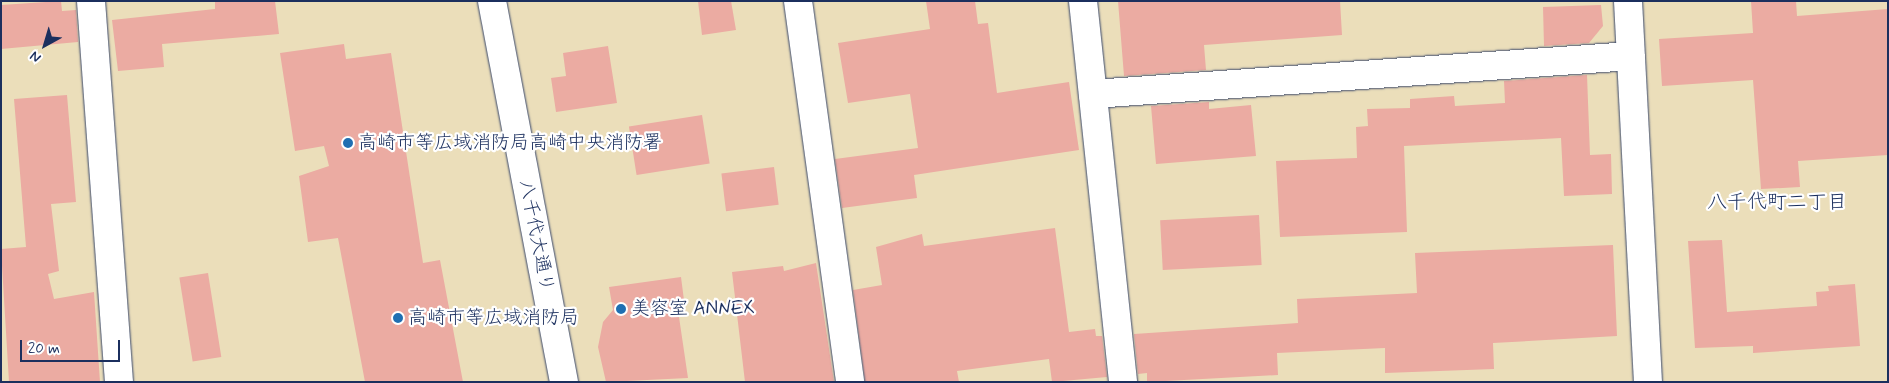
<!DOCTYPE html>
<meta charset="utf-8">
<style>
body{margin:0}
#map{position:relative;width:1889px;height:383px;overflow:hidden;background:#ebdeba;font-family:Mynerve,"Klee One",sans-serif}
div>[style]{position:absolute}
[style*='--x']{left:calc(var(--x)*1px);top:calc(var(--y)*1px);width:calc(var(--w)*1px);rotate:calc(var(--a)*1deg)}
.building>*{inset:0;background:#ebaba2;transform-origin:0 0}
.roads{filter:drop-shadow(0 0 1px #3a496c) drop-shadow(0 0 1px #3a496c)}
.minor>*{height:28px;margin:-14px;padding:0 14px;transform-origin:14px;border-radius:14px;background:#fff}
.tertiary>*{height:28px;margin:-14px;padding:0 14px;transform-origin:14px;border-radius:14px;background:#fff}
.primary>*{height:28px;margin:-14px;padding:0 14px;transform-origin:14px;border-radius:14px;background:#fff}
.dots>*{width:14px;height:14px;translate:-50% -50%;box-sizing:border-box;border:2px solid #fff;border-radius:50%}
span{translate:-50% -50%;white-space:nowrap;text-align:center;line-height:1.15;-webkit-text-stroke:4.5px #fff;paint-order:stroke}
.poi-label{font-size:19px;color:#1b2f5e}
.left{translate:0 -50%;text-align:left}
.street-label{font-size:19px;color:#1b2f5e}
.neighbourhood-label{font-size:20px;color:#1b2f5e}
.frame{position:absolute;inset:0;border:2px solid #1b2f5e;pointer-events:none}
.north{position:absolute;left:20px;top:20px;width:50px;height:50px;-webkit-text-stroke:4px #fff;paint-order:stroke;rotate:219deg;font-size:14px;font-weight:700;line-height:20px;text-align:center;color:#1b2f5e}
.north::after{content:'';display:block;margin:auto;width:18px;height:22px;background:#1b2f5e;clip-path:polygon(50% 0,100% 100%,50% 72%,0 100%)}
.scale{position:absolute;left:20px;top:340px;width:100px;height:22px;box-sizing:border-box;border:2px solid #1b2f5e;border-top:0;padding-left:6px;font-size:15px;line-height:18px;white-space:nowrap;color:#1b2f5e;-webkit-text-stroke:4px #fff;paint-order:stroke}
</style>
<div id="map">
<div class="building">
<div style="clip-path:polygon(61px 1px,62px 11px,76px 10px,78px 42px,1px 49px,1px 5px)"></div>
<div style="clip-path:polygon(215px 1px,275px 1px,279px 34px,162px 44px,164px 67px,118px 71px,112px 20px,215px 9px)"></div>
<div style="clip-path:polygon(698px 1px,731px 1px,736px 30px,702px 35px)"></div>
<div style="clip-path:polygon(926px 1px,975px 1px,978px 24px,988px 23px,997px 93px,1069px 82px,1079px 150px,914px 175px,917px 198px,842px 208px,835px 159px,918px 148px,910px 94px,848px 103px,838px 43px,930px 29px)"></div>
<div style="clip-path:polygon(1118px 1px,1340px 1px,1342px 35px,1204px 45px,1206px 70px,1124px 76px)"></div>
<div style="clip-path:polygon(1751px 1px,1796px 1px,1797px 16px,1888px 9px,1888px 155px,1798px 161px,1800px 187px,1761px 189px,1753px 80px,1662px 86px,1659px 39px,1753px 33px)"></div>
<div style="clip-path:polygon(1601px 5px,1603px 26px,1589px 43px,1544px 46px,1543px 7px)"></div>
<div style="clip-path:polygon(344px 44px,346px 59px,391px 53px,423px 263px,440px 260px,463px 382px,365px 382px,338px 238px,308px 242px,299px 176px,329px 166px,324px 146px,295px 151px,280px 53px)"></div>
<div style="clip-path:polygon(608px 46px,617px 103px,556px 112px,551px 78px,566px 76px,563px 53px)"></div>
<div style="clip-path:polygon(1587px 75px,1590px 155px,1611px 154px,1612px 194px,1564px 196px,1561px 138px,1404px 146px,1407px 232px,1280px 237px,1276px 161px,1357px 158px,1356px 127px,1368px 126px,1367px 109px,1410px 108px,1410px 99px,1454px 96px,1455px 106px,1505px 103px,1504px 81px)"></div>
<div style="clip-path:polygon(67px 95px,76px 202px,51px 204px,59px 271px,48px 274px,54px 299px,94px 292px,100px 382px,9px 382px,1px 249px,26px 247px,14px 99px)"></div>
<div style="clip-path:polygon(1209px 102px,1209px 109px,1251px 105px,1256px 156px,1156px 164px,1151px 106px)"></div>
<div style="left:702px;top:115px;width:49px;height:74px;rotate:81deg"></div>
<div style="left:774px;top:167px;width:38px;height:53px;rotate:83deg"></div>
<div style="left:1259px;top:215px;width:50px;height:99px;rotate:87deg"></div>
<div style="clip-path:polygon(1055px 228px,1069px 332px,1095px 329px,1096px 336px,1102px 336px,1107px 377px,1052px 382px,1049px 359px,957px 371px,959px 382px,865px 382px,853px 290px,882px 285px,876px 247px,922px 234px,924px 246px)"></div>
<div style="clip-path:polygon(1722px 240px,1727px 312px,1817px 306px,1816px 292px,1829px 291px,1828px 286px,1855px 284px,1860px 346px,1753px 353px,1753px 346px,1695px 348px,1688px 241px)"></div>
<div style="clip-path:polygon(1613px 245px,1617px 336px,1493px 343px,1494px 369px,1385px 373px,1385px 348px,1277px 353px,1278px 375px,1147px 382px,1147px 373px,1138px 374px,1134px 334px,1298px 323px,1297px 299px,1417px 293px,1415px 253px)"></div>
<div style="clip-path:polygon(816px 263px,834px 382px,745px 382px,732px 272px,783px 266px,784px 271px)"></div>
<div style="left:208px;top:273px;width:85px;height:29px;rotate:81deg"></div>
<div style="clip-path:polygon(681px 277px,686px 316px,679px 317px,688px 378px,606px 382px,598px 347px,603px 322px,613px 310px,609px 287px)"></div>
</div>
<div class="roads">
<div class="minor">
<div style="--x:91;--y:1;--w:382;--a:85.8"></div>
<div style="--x:798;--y:1;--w:385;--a:82.2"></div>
<div style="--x:1083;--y:1;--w:383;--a:84"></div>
<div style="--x:1093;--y:94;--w:539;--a:-4.04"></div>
</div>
<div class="tertiary">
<div style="--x:1628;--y:1;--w:382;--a:87"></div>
</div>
<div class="primary">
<div style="--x:492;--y:1;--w:388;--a:79.3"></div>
</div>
</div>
<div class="dots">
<div style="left:348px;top:143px;background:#1f6fb2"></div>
<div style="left:621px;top:309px;background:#1f6fb2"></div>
<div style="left:398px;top:318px;background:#1f6fb2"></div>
</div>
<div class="poi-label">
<span class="left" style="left:358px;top:143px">高崎市等広域消防局高崎中央消防署</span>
<span class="left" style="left:631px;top:309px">美容室 ANNEX</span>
<span class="left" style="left:408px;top:318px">高崎市等広域消防局</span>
</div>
<div class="street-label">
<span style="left:536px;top:236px;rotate:79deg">八千代大通り</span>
</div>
<div class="neighbourhood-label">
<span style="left:1777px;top:202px">八千代町二丁目</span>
</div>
<div class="frame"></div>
<div class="north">N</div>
<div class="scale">20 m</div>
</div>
